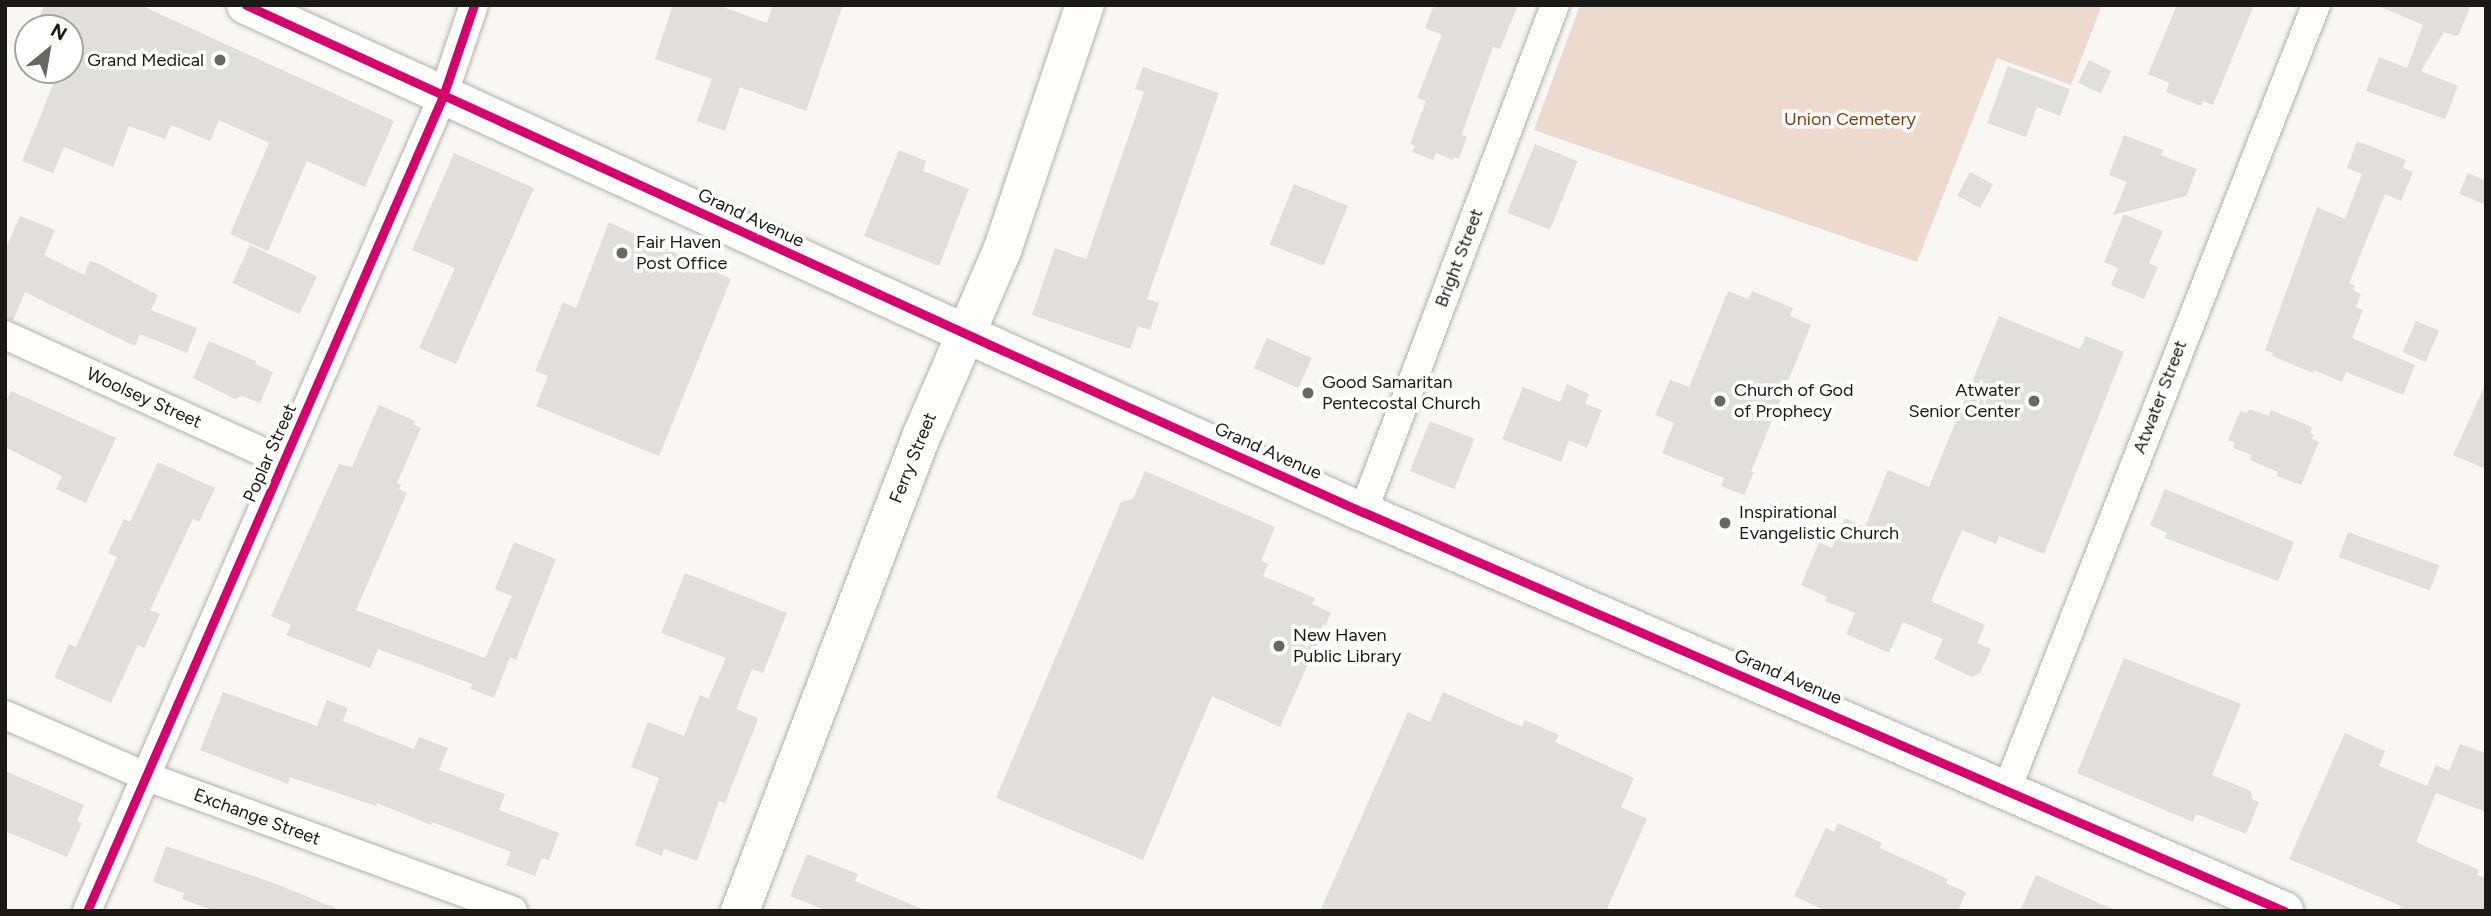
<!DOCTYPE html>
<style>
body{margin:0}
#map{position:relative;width:2491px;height:916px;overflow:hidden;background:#f8f7f3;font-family:Figtree,sans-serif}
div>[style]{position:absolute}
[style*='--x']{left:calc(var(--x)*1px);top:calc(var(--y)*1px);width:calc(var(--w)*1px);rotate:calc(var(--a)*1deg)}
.green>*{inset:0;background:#ecdace}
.building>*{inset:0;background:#e0dfdc;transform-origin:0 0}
.roads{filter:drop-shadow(0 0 2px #b2b1ae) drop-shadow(0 0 2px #b2b1ae)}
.street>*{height:28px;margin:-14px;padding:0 14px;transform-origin:14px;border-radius:14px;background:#fefefd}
.secondary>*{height:38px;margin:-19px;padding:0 19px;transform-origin:19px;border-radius:19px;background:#fefefd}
.cycleway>*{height:9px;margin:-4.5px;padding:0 4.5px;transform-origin:4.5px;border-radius:4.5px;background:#d6006c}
.dots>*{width:19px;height:19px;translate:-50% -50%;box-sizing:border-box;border:4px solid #fff;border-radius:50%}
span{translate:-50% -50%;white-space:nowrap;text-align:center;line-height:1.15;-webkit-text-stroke:7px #fff;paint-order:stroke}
.poi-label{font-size:18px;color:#1a1916}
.right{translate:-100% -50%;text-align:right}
.left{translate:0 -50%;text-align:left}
.park-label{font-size:18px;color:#7d4012}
.street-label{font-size:18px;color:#1a1916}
.frame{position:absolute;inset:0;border:7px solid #1a1916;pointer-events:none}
.north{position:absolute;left:14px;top:14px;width:70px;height:70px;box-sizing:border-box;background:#fff;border:2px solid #a3a3a2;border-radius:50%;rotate:30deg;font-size:19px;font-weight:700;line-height:28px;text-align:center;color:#1a1916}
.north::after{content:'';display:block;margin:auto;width:24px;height:32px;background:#686763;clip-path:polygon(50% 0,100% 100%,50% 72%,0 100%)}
</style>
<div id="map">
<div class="green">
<div style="clip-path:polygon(1580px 5px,2102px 5px,2071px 85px,1997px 58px,1917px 262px,1534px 130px)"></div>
</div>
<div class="building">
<div style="clip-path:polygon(45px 5px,140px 5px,394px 121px,365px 187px,307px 161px,268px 251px,230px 234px,269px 143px,219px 120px,210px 141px,171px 125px,165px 139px,129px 126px,113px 167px,64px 147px,53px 173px,22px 161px,59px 70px,70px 70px,70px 28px,34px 28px)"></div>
<div style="clip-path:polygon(673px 5px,718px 5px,767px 23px,773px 5px,843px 5px,806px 111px,740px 87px,725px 131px,697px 121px,712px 79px,655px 59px)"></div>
<div style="clip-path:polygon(1434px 5px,1518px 5px,1500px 49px,1493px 47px,1463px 131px,1462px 135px,1467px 137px,1459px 159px,1454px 157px,1453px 160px,1436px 153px,1433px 160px,1412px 152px,1415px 146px,1410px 144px,1426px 101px,1417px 98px,1442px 35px,1425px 28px)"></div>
<div style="clip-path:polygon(2177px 5px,2254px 5px,2213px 105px,2203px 101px,2201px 106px,2166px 92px,2169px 83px,2148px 74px)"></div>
<div style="clip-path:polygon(2376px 5px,2471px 5px,2459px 34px,2456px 36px,2444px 32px,2421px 71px,2458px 86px,2445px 119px,2366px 91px,2379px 57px,2407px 68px,2423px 25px)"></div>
<div style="left:2089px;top:60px;width:25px;height:25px;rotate:26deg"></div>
<div style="clip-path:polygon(2008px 66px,2070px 89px,2060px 116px,2037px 107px,2026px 137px,1987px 123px)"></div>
<div style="clip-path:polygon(1143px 67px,1219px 93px,1147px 299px,1159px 303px,1150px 330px,1138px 326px,1130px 349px,1032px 315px,1055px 248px,1086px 259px,1144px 92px,1135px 89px)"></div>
<div style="clip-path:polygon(2124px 135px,2163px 150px,2161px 155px,2197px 169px,2186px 196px,2113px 215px,2127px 182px,2109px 175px)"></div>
<div style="clip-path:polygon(2357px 141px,2406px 160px,2403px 168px,2413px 172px,2401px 201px,2385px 194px,2349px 283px,2355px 286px,2353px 290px,2361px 294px,2356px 307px,2363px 310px,2352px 338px,2415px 365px,2403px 395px,2346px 372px,2342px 382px,2314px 370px,2313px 373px,2272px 356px,2273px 353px,2265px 350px,2317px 207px,2345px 219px,2362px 174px,2347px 168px)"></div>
<div style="left:1535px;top:144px;width:46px;height:74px;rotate:22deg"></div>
<div style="clip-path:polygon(899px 150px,926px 161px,923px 171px,969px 189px,939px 266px,864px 236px)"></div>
<div style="clip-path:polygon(454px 153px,534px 188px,456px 364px,419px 348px,455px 268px,412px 250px)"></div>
<div style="left:1970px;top:172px;width:26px;height:27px;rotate:28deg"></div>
<div style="clip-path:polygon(2468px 173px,2486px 181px,2486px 205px,2459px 194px)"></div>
<div style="left:1294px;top:184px;width:58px;height:65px;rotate:22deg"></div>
<div style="clip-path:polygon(2124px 214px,2163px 231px,2149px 263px,2158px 267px,2144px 299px,2111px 285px,2118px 268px,2104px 262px)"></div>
<div style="clip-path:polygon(20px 216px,55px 230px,44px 255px,84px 275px,90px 261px,97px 263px,158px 295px,151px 310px,197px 328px,187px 353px,140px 334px,135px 346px,130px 344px,25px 292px,13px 321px,5px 319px,5px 250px)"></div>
<div style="clip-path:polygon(609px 222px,731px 279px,659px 456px,536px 406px,548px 376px,535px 371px,563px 302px,576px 308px)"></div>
<div style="left:250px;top:245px;width:74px;height:42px;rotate:25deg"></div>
<div style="clip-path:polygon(1728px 291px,1748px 299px,1752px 291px,1793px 308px,1790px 316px,1811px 325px,1751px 472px,1754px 472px,1744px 495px,1721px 486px,1724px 478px,1662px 453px,1674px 423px,1655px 415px,1670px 380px,1689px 387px)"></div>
<div style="clip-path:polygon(1999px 316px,2080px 349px,2086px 336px,2124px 352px,2044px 554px,1999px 536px,1996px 544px,1962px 530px,1931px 601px,1985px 625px,1977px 643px,1991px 649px,1980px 673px,1972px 677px,1934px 659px,1943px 639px,1903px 622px,1889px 653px,1846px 634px,1855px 613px,1825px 601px,1827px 597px,1801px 585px,1819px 542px,1832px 548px,1845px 518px,1865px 527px,1888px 470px,1929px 487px)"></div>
<div style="left:2416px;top:321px;width:25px;height:34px;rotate:23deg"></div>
<div style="left:1267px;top:338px;width:49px;height:33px;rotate:24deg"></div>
<div style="clip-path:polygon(209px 341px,256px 361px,255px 364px,273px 372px,260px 403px,242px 396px,235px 399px,193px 378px)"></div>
<div style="clip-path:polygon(2486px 383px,2486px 469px,2453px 455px)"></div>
<div style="clip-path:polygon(1567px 384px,1589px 394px,1585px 404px,1602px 410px,1587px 448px,1569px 440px,1561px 462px,1502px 439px,1523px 387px,1560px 402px)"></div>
<div style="clip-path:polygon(11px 391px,116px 438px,86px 503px,56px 489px,62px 476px,5px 447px,5px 404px)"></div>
<div style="clip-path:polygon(379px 405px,415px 421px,413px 424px,421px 428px,397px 483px,401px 485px,399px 489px,407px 493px,356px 610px,485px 658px,512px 596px,495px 589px,514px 542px,556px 559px,516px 660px,510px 657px,494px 698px,471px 689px,472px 684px,378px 649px,370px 668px,286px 635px,291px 625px,271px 616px,339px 464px,352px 467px)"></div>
<div style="clip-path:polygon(2249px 409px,2269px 416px,2271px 410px,2312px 427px,2310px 433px,2314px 435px,2312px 439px,2319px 442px,2301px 485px,2277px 476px,2278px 472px,2250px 460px,2252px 455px,2233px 448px,2235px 443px,2228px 440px,2240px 411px,2247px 413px)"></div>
<div style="left:1430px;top:421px;width:48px;height:54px;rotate:22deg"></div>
<div style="clip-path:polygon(158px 462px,215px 488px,199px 522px,193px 519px,150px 610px,160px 614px,144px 648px,138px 645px,111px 703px,54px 677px,69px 644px,76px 647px,117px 557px,108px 553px,124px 519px,130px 522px)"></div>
<div style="clip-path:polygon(1145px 471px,1275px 527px,1261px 561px,1268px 564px,1263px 576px,1315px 598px,1312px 604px,1331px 613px,1280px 727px,1212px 696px,1143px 860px,996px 798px,1121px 502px,1133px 499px)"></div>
<div style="clip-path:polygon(2165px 489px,2294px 542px,2278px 581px,2165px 538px,2167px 533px,2150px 525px)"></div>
<div style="left:2348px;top:532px;width:97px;height:27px;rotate:20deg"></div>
<div style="clip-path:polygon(685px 573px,787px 613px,763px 673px,752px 669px,736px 709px,758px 718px,757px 722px,725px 803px,719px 801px,697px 861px,664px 849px,662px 856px,635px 845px,659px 778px,631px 767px,648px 722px,684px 736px,700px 695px,708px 699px,726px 658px,661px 633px)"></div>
<div style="clip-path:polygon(2124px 658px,2241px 704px,2212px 775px,2251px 791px,2252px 799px,2259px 802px,2246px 834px,2196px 814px,2193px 822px,2077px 773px)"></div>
<div style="clip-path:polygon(223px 692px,317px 726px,327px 700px,348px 708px,343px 721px,414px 749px,419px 737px,448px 748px,439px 770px,505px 794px,499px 810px,559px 833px,549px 860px,542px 858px,535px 876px,506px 865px,511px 852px,432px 822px,431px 825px,377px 803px,376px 806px,290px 777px,288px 784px,200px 750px)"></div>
<div style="clip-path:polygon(1443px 692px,1522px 727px,1525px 720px,1559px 735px,1555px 742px,1634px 778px,1621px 807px,1647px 819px,1606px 911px,1320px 911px,1408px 712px,1430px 722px)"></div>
<div style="clip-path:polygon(2345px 733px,2385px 751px,2379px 766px,2427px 786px,2436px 765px,2449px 771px,2460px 744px,2486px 753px,2486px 812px,2436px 793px,2416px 842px,2479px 870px,2477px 875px,2486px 878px,2486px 911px,2399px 911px,2401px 906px,2289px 859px)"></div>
<div style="clip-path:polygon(5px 771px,84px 805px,77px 821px,82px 823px,67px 857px,5px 831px)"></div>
<div style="clip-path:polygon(1838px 823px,1882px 843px,1880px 848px,1948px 879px,1946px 883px,1966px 892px,1958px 911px,1826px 911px,1794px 896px,1826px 828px,1834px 832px)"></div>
<div style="clip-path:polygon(166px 846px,279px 885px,335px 908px,335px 911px,215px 911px,182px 899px,184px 893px,153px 882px)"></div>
<div style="clip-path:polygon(807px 854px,858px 874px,855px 881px,927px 911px,827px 911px,790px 896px)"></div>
<div style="clip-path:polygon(2036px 875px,2117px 911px,2020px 911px)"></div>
</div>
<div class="roads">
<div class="street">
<div style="--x:5;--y:335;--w:305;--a:24.4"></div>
<div style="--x:1363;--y:512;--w:542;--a:-69.26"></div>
<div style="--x:5;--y:715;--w:153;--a:23.5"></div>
<div style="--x:145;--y:776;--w:392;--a:20.1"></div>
<div style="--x:2007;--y:789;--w:843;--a:-68.49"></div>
<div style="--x:87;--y:911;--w:889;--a:-66.4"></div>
<div style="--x:443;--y:96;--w:96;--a:-71.2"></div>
</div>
<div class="secondary">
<div style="--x:246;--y:5;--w:823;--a:24.54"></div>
<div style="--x:995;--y:347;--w:403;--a:24.2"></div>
<div style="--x:1363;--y:512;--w:1004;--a:23.42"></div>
<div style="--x:740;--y:911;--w:507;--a:-69.1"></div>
<div style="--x:921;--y:437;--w:203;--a:-66.5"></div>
<div style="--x:1002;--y:251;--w:260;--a:-71.4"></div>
</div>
</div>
<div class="cycleway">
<div style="--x:246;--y:5;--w:823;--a:24.54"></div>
<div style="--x:995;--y:347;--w:403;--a:24.2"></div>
<div style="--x:1363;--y:512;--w:1004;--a:23.42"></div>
<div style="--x:87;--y:911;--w:889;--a:-66.4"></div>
<div style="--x:443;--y:96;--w:96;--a:-71.2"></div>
</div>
<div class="dots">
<div style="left:220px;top:60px;background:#686763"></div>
<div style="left:622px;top:253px;background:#686763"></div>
<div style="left:1308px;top:393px;background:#686763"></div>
<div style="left:1720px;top:401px;background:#686763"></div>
<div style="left:2034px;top:401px;background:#686763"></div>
<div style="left:1725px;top:523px;background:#686763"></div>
<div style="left:1279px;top:646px;background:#686763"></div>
</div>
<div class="poi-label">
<span class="right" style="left:204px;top:60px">Grand Medical</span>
<span class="left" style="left:636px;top:253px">Fair Haven<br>Post Office</span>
<span class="left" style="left:1322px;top:393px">Good Samaritan<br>Pentecostal Church</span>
<span class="left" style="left:1734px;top:401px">Church of God<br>of Prophecy</span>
<span class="right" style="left:2020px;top:401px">Atwater<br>Senior Center</span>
<span class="left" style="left:1739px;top:523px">Inspirational<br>Evangelistic Church</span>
<span class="left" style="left:1293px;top:646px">New Haven<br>Public Library</span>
</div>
<div class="park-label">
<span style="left:1850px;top:119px">Union Cemetery</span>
</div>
<div class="street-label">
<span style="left:751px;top:218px;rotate:25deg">Grand Avenue</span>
<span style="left:1459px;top:258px;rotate:-69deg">Bright Street</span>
<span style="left:2160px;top:397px;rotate:-69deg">Atwater Street</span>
<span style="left:144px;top:398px;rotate:24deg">Woolsey Street</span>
<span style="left:1268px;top:451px;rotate:24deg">Grand Avenue</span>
<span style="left:270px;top:453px;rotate:-66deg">Poplar Street</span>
<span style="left:913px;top:458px;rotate:-68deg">Ferry Street</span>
<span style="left:1788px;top:677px;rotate:23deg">Grand Avenue</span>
<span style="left:257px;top:817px;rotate:20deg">Exchange Street</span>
</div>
<div class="frame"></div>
<div class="north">N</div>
</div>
